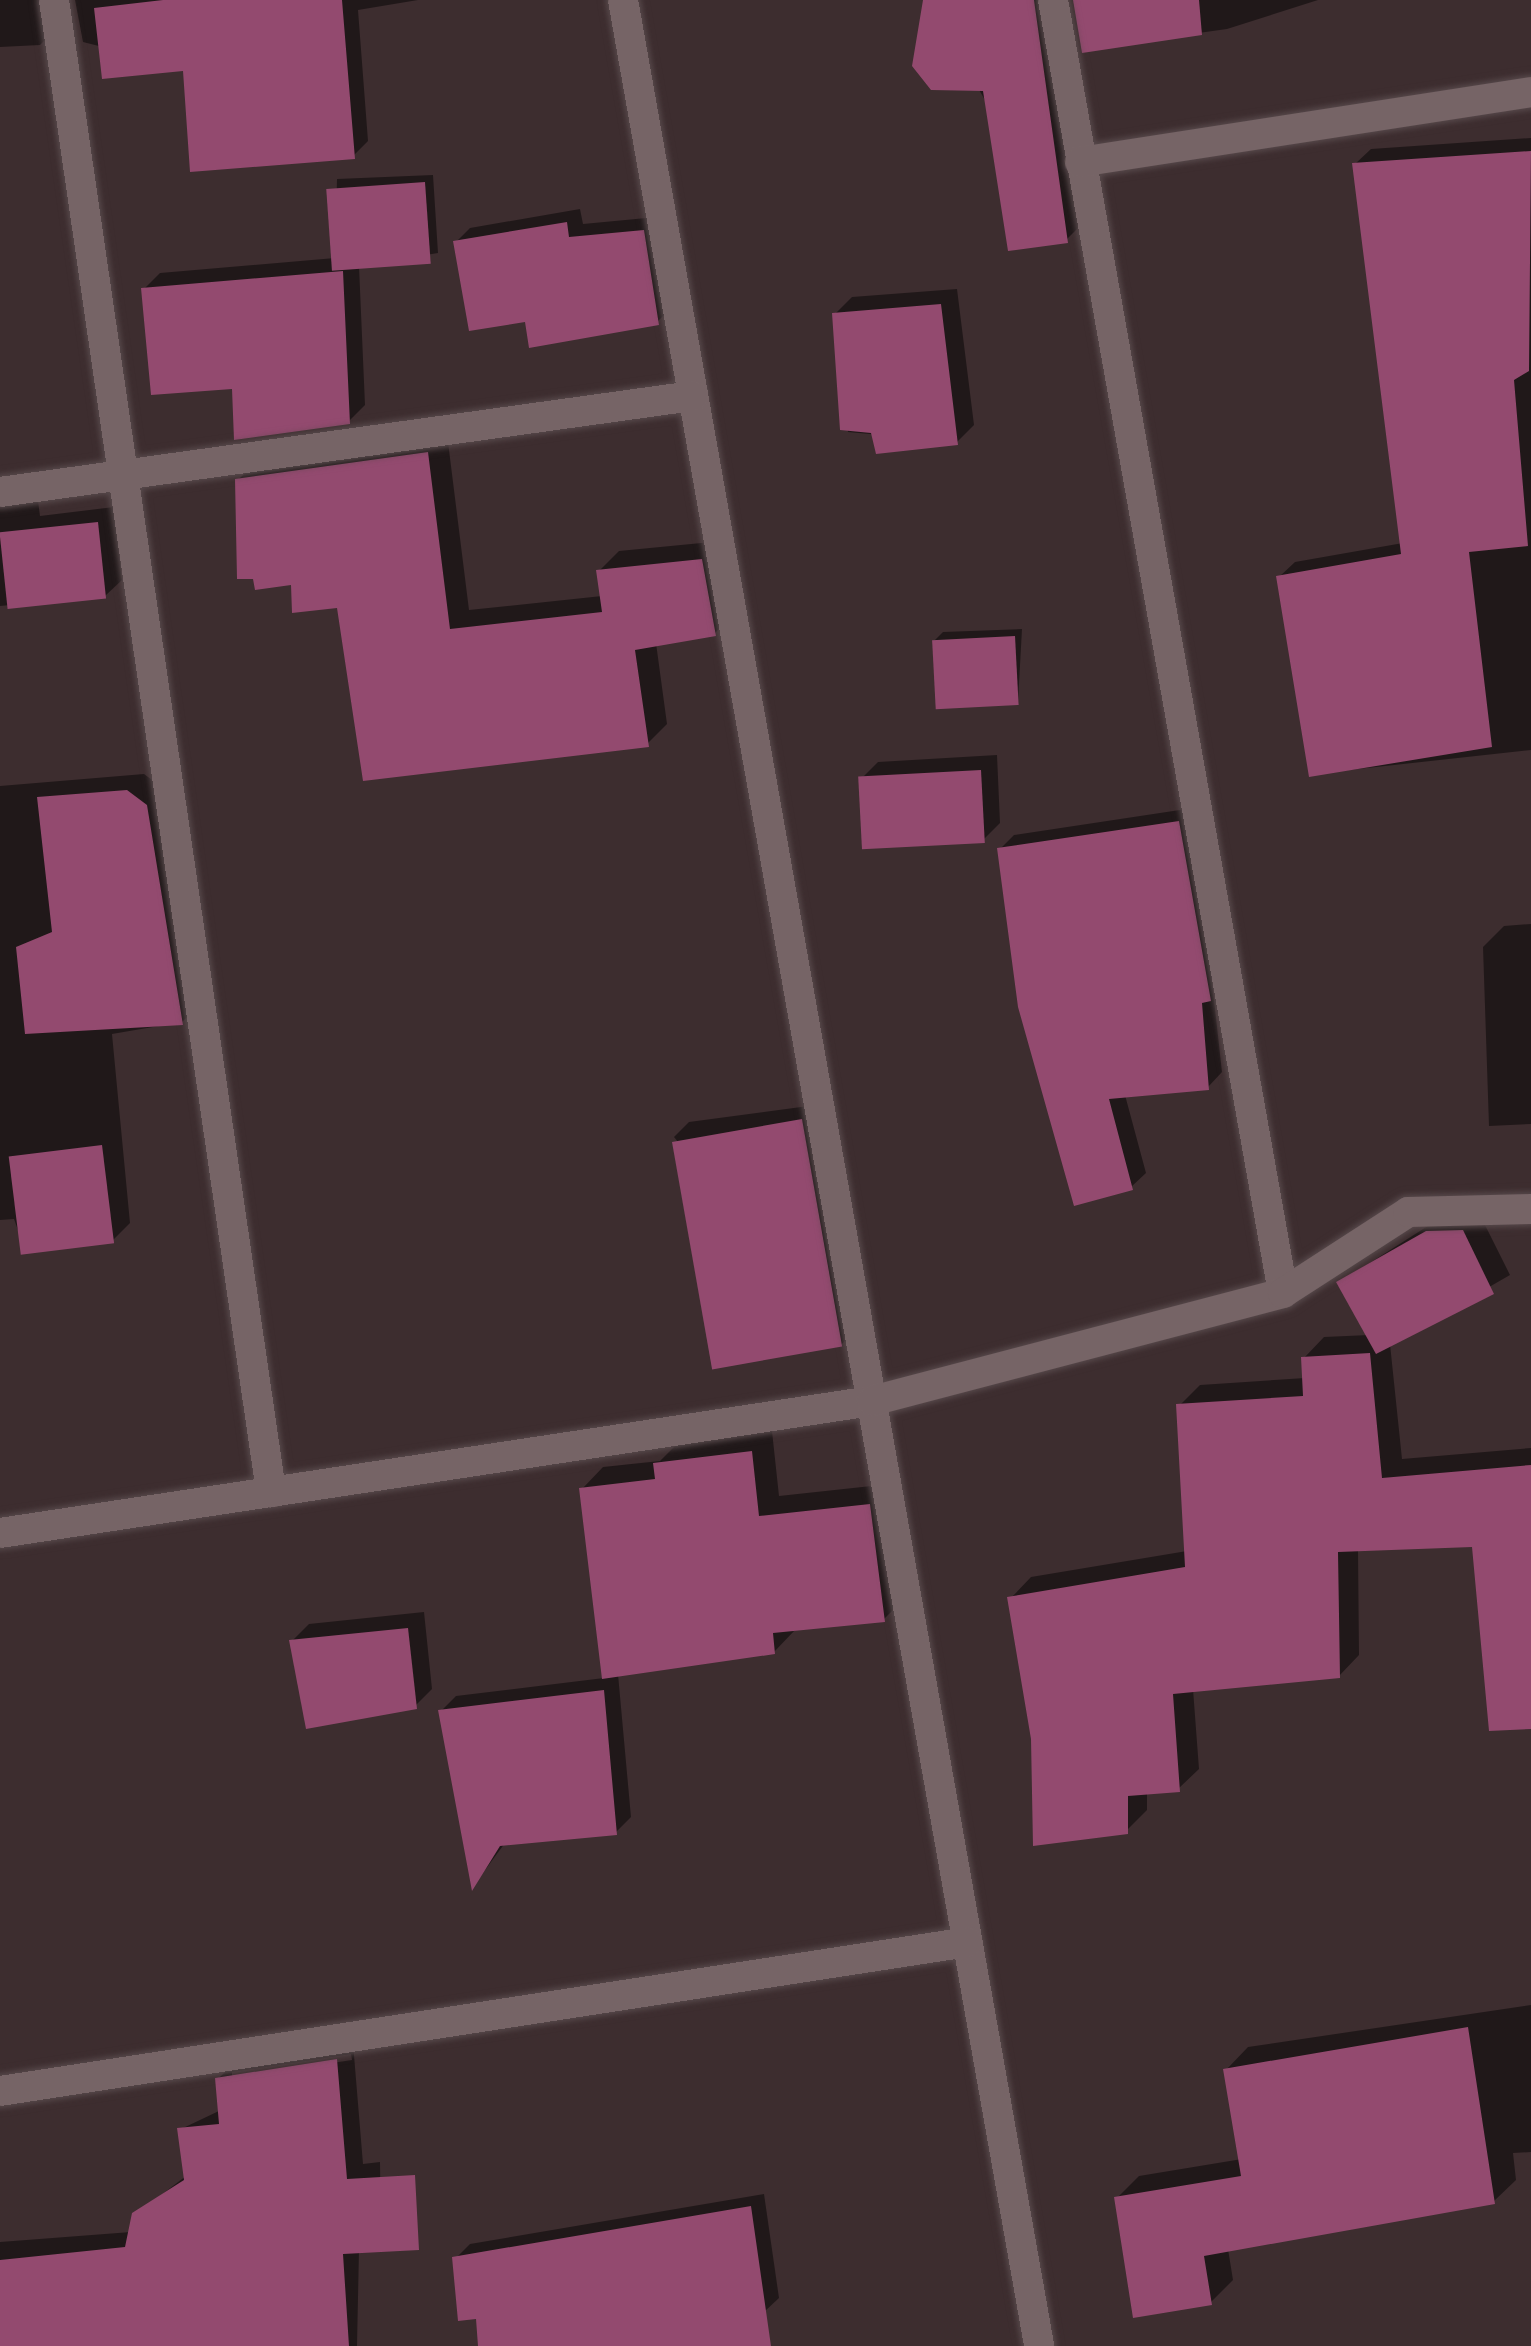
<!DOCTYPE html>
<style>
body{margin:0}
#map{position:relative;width:1531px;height:2346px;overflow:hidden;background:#3d2d2f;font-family:Quicksand,sans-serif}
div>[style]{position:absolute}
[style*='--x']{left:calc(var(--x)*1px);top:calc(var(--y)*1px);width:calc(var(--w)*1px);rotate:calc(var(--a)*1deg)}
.shadow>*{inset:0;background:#0007}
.building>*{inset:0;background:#934a6f;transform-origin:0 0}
.roads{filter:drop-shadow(0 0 3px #57494b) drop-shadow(0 0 3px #57494b)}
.street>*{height:30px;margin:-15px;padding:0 15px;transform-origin:15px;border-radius:15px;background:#766466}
span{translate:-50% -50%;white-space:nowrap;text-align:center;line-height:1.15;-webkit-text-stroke:12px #3d2d2f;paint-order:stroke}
</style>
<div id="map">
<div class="shadow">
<div style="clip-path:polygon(0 0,52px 0,55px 30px,40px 45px,0 47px)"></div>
<div style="clip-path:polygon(75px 0,418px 0,358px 10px,368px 141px,353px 156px,186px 68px,83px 42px)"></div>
<div style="clip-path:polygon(927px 0,1059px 0,1083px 223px,1066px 240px)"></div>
<div style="clip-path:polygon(1074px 0,1318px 0,1227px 29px,1084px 49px)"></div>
<div style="clip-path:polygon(1531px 138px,1531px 750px,1312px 774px,1279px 577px,1295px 562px,1403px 543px,1355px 164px,1371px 149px)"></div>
<div style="clip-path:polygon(433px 175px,438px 253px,359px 266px,365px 405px,349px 421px,235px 386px,144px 289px,160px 273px,335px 258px,337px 179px)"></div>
<div style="clip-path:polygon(580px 209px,583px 224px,657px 217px,671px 308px,657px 322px,527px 319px,456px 242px,470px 228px)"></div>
<div style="clip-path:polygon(957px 289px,974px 425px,957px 442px,848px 432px,835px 314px,852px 297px)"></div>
<div style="clip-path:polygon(447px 434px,469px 610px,602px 596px,599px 571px,619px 551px,722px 541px,735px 613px,715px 633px,656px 643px,667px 724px,647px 744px,294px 581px,238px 480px,258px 460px)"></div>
<div style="clip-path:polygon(0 484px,37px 493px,40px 516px,114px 507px,122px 580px,105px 596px,0 606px)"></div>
<div style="clip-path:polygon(1022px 629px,1018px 702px,935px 640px,943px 632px)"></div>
<div style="clip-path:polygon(997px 755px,1000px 823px,983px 840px,861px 779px,878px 762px)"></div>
<div style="clip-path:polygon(144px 774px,163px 788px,199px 1005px,182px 1022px,112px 1034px,130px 1223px,113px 1240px,23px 1244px,14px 1219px,0 1220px,0 786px)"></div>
<div style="clip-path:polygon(1193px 808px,1222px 1072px,1208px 1087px,1125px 1095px,1146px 1173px,1131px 1187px,1000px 849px,1014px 835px)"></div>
<div style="clip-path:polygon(1531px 924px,1531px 1124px,1489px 1126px,1483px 947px,1504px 926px)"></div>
<div style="clip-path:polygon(816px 1105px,855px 1330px,841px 1345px,674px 1137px,689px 1122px)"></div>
<div style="clip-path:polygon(1445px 1215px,1480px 1215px,1510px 1275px,1390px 1344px,1402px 1459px,1531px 1448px,1531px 1644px,1474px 1544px,1358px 1549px,1359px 1655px,1339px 1676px,1193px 1689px,1199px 1769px,1178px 1789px,1147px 1791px,1147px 1810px,1126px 1831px,1034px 1739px,1011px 1598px,1031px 1577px,1187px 1551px,1179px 1406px,1200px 1385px,1305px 1378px,1304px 1358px,1324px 1337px,1369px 1335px,1340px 1282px)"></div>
<div style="clip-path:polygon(772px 1431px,779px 1496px,890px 1484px,905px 1598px,884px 1619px,795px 1630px,774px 1652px,618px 1674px,631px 1817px,616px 1832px,505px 1843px,474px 1885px,441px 1711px,456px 1696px,604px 1678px,582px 1489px,603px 1467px,660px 1461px,678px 1443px)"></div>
<div style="clip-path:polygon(424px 1612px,432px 1689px,415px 1706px,292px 1641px,309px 1624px)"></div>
<div style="clip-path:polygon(1531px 2005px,1531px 2152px,1513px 2153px,1516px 2180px,1493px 2202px,1228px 2249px,1233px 2280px,1211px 2302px,1117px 2198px,1139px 2176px,1242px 2159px,1226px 2070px,1248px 2047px)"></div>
<div style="clip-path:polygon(evenodd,353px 2043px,363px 2164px,380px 2162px,381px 2233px,359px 2250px,357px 2346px,0 2346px,0 2242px,131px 2232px,135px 2215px,186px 2176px,181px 2129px,221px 2110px,218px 2079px,236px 2061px,353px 2043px,351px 2054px,352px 2060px,232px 2078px,232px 2072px,351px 2054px)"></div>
<div style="clip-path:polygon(764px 2194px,779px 2298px,764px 2312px,456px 2258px,470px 2244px)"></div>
</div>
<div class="building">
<div style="clip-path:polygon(163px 0,342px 0,355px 159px,190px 172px,183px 71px,102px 79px,94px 8px)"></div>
<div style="clip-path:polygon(923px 0,1034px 0,1068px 243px,1008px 251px,983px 91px,931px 90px,912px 66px)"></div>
<div style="clip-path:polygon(1073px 0,1199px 0,1202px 35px,1082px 53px)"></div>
<div style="clip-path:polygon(1531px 151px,1529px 371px,1514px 380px,1528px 546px,1469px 552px,1492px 747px,1309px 777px,1276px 576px,1401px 554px,1352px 163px)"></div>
<div style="left:425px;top:182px;width:82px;height:99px;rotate:86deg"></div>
<div style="clip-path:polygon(567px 222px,569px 237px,644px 230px,659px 325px,529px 348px,525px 322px,469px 331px,453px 241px)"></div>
<div style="clip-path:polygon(343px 271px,350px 424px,234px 440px,232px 389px,151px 395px,141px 288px)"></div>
<div style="clip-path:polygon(941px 304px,958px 445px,876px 454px,871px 433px,840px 430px,832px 313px)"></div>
<div style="clip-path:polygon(428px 452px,450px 629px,602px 612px,596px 570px,702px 559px,716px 636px,635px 650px,649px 747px,363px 781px,337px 608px,292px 613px,291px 585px,255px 590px,253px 579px,237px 579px,235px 479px)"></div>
<div style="left:98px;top:522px;width:77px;height:99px;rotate:84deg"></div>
<div style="left:1015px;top:636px;width:69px;height:83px;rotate:87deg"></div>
<div style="left:981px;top:770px;width:73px;height:123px;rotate:87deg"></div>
<div style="clip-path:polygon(127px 790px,147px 805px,183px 1025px,25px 1034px,16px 947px,52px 932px,37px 797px)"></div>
<div style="clip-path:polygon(1179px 821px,1211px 1001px,1202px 1003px,1209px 1090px,1109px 1099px,1133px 1190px,1074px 1206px,1018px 1007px,997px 848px)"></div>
<div style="left:802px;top:1119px;width:231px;height:132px;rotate:80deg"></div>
<div style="left:102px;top:1145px;width:99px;height:94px;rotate:83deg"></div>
<div style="clip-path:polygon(1463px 1230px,1494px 1294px,1376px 1354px,1336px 1282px,1426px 1231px)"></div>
<div style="clip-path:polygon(1370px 1353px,1382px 1478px,1531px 1465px,1531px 1729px,1489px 1731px,1472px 1547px,1338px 1552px,1340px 1678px,1173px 1694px,1180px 1792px,1128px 1796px,1128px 1834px,1033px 1846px,1031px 1739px,1007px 1597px,1185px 1567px,1176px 1404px,1303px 1396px,1301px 1357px)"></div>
<div style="clip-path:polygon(752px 1451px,759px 1516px,870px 1504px,885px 1622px,773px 1633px,775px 1654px,602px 1679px,579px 1488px,655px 1479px,653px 1463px)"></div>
<div style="clip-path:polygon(408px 1628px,417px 1709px,306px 1729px,289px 1640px)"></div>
<div style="clip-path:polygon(604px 1690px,617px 1835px,500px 1846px,472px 1891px,438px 1710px)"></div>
<div style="clip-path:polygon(1468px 2027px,1495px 2204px,1204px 2256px,1212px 2305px,1133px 2318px,1114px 2197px,1241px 2176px,1223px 2069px)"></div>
<div style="clip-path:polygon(337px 2059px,347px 2179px,415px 2175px,419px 2250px,343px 2254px,349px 2346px,0 2346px,0 2260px,125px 2247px,132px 2213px,184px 2180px,177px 2128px,219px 2124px,215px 2078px)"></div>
<div style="clip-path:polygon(751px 2206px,771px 2346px,478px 2346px,476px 2319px,458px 2321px,452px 2257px)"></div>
</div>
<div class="roads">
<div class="street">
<div style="--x:54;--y:0;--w:1508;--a:81.72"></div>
<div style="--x:623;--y:0;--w:2383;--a:79.94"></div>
<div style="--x:1053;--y:0;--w:1313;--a:79.91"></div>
<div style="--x:1080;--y:162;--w:456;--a:-8.8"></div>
<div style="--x:0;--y:492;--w:700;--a:-7.89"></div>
<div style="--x:0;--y:1533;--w:882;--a:-8.61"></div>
<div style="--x:872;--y:1401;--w:425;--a:-14.7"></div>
<div style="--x:1283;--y:1293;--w:149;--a:-32.9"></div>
<div style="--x:1408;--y:1212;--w:123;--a:-1.4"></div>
<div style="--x:0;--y:2091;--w:979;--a:-8.75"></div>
</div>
</div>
</div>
